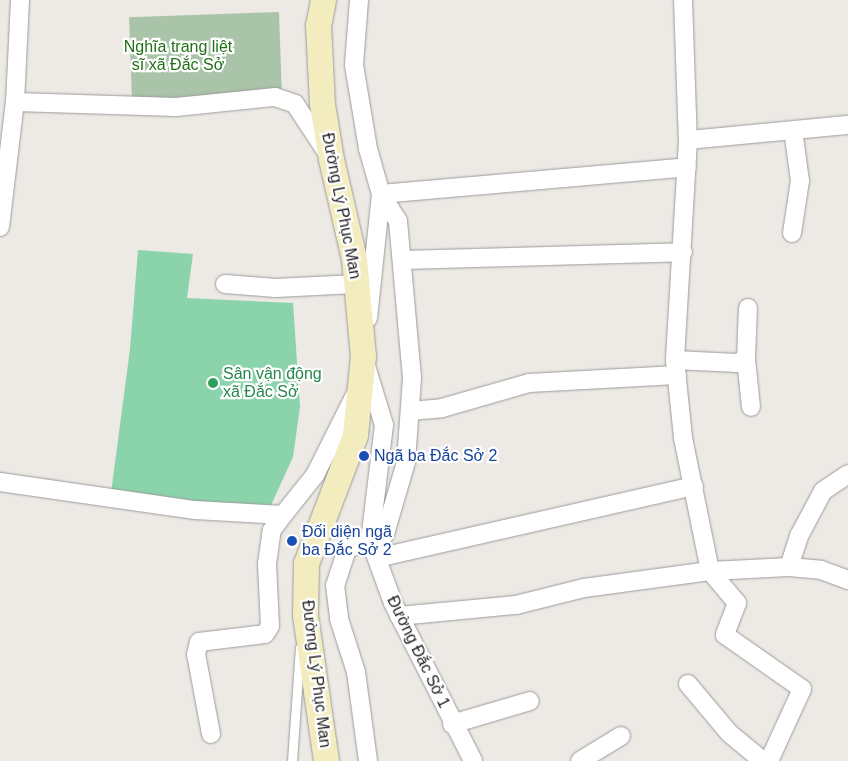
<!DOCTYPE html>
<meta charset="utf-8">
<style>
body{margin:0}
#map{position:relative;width:848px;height:761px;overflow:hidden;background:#ede9e5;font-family:Arial,sans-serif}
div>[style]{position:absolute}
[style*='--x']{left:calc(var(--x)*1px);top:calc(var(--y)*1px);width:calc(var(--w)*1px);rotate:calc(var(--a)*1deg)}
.cemetery>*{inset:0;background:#a9c4a8;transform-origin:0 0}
.pitch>*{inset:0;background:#8bd4ab}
.roads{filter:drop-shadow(0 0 1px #9b9b9b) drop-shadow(0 0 1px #9b9b9b)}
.service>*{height:9px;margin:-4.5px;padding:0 4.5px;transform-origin:4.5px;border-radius:4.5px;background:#fff}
.minor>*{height:18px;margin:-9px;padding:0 9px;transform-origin:9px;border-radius:9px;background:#fff}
.secondary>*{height:25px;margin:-12.5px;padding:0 12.5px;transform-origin:12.5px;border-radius:12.5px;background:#f2ecbe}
.dots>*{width:14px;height:14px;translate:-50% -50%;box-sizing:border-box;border:2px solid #fff;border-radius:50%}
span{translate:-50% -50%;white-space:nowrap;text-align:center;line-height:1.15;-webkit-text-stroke:4.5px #fff;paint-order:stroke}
.park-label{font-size:16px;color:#207018}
.street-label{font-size:16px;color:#1e1e1e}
.leisure-label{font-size:16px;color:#27864d}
.left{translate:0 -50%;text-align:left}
.transit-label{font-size:16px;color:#164399}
</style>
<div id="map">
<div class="cemetery">
<div style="left:279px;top:12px;width:82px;height:150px;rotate:88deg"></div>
</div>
<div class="pitch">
<div style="clip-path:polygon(138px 250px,193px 254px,187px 298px,293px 303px,300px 407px,293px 457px,267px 514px,111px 493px,130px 349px)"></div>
</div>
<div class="roads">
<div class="service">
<div style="--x:292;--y:761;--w:114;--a:-86"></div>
</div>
<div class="minor">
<div style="--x:359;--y:0;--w:65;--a:94.4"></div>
<div style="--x:354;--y:65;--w:85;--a:80.5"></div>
<div style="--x:368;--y:149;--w:47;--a:73.9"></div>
<div style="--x:381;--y:194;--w:32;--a:58"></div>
<div style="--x:398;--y:221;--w:158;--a:84.9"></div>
<div style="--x:412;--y:378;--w:84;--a:94.1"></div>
<div style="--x:406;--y:462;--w:75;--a:106.3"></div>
<div style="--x:385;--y:534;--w:41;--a:158.5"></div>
<div style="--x:347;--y:549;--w:38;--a:108"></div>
<div style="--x:335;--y:585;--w:34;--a:83"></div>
<div style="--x:339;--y:619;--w:56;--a:72.2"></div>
<div style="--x:356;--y:672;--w:90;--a:82.3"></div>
<div style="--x:683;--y:0;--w:140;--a:88"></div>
<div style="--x:688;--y:140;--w:220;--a:93.4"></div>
<div style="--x:675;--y:360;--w:78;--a:84.1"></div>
<div style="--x:683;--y:438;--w:136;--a:78.5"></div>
<div style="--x:15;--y:102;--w:161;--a:1.8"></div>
<div style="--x:176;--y:107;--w:100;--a:-5.8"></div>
<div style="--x:275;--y:97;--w:21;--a:19"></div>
<div style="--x:295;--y:104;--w:60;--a:56.6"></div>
<div style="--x:688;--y:140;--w:161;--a:-5.4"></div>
<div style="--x:0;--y:227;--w:126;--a:-83.2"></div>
<div style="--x:15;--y:102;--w:102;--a:-87.2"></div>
<div style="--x:792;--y:233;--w:53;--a:-81.3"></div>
<div style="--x:800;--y:181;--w:51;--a:-97.8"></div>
<div style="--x:403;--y:260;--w:280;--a:-1.6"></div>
<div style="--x:225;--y:284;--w:51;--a:4.5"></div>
<div style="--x:276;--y:288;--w:80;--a:-2.9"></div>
<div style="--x:368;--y:318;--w:125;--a:-84"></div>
<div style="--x:381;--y:194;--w:307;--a:-5"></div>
<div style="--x:746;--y:359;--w:48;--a:84.1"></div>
<div style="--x:675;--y:360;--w:62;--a:2.8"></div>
<div style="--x:737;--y:363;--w:10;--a:-24"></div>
<div style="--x:746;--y:359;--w:51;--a:-87.8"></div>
<div style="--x:366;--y:366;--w:62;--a:73"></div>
<div style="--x:384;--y:425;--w:116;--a:96.9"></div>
<div style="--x:370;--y:540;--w:67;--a:69.9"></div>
<div style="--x:393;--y:603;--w:177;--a:63.1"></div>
<div style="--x:410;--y:411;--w:32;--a:-5"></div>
<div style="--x:442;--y:408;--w:91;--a:-16"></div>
<div style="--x:529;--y:383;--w:148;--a:-3.1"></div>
<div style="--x:0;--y:482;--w:197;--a:8.2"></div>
<div style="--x:195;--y:510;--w:88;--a:3.3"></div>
<div style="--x:283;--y:515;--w:51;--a:-51.3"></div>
<div style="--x:315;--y:475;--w:89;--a:-63.4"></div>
<div style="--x:377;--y:558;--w:325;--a:-12.8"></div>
<div style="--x:789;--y:567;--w:33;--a:-72"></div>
<div style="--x:799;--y:536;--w:51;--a:-61.9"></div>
<div style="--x:823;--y:491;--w:30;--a:-34"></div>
<div style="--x:710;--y:571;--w:42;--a:49.8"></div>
<div style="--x:737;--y:603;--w:34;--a:111"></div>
<div style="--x:725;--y:635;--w:94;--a:35"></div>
<div style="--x:802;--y:689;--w:79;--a:114.6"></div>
<div style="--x:399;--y:616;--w:118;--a:-5.4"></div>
<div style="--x:516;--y:605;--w:70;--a:-14"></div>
<div style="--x:584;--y:588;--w:127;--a:-7.7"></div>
<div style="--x:710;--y:571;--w:79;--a:-2.9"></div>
<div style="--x:789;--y:567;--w:32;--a:5"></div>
<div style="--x:821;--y:570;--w:29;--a:20"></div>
<div style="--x:688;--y:684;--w:64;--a:50.1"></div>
<div style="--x:729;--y:733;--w:44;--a:39.5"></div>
<div style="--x:452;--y:724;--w:81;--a:-16.4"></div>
<div style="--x:211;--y:734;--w:81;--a:-100.6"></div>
<div style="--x:196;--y:654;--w:12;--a:-76"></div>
<div style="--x:199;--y:642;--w:66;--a:-6.9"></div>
<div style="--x:265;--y:634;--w:9;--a:-58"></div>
<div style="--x:270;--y:626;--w:62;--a:-92.8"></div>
<div style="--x:267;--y:564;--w:34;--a:-82"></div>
<div style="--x:272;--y:530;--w:19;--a:-54"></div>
<div style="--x:580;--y:761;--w:48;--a:-31.4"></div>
</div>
<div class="secondary">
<div style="--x:323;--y:0;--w:25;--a:101"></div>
<div style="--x:318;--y:25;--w:79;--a:87.1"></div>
<div style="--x:322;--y:104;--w:56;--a:80.7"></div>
<div style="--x:331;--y:159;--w:103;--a:77"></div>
<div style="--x:354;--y:259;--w:97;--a:84.7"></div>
<div style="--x:363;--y:356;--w:79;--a:95.8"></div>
<div style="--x:355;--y:435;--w:137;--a:110.9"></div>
<div style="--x:306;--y:563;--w:52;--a:91.1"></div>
<div style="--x:305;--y:615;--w:148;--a:81.8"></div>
</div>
</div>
<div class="dots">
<div style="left:213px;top:383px;background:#2e9e5b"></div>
<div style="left:364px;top:456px;background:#1a4fb4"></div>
<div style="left:292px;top:541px;background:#1a4fb4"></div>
</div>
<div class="park-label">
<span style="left:178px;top:56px">Nghĩa trang liệt<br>sĩ xã Đắc Sở</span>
</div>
<div class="street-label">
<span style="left:341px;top:206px;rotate:79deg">Đường Lý Phục Man</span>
<span style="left:418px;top:652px;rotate:64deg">Đường Đắc Sở 1</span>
<span style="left:316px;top:674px;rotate:83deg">Đường Lý Phục Man</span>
</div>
<div class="leisure-label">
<span class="left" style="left:223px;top:383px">Sân vận động<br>xã Đắc Sở</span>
</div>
<div class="transit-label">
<span class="left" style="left:374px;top:456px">Ngã ba Đắc Sở 2</span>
<span class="left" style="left:302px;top:541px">Đối diện ngã<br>ba Đắc Sở 2</span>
</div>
</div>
